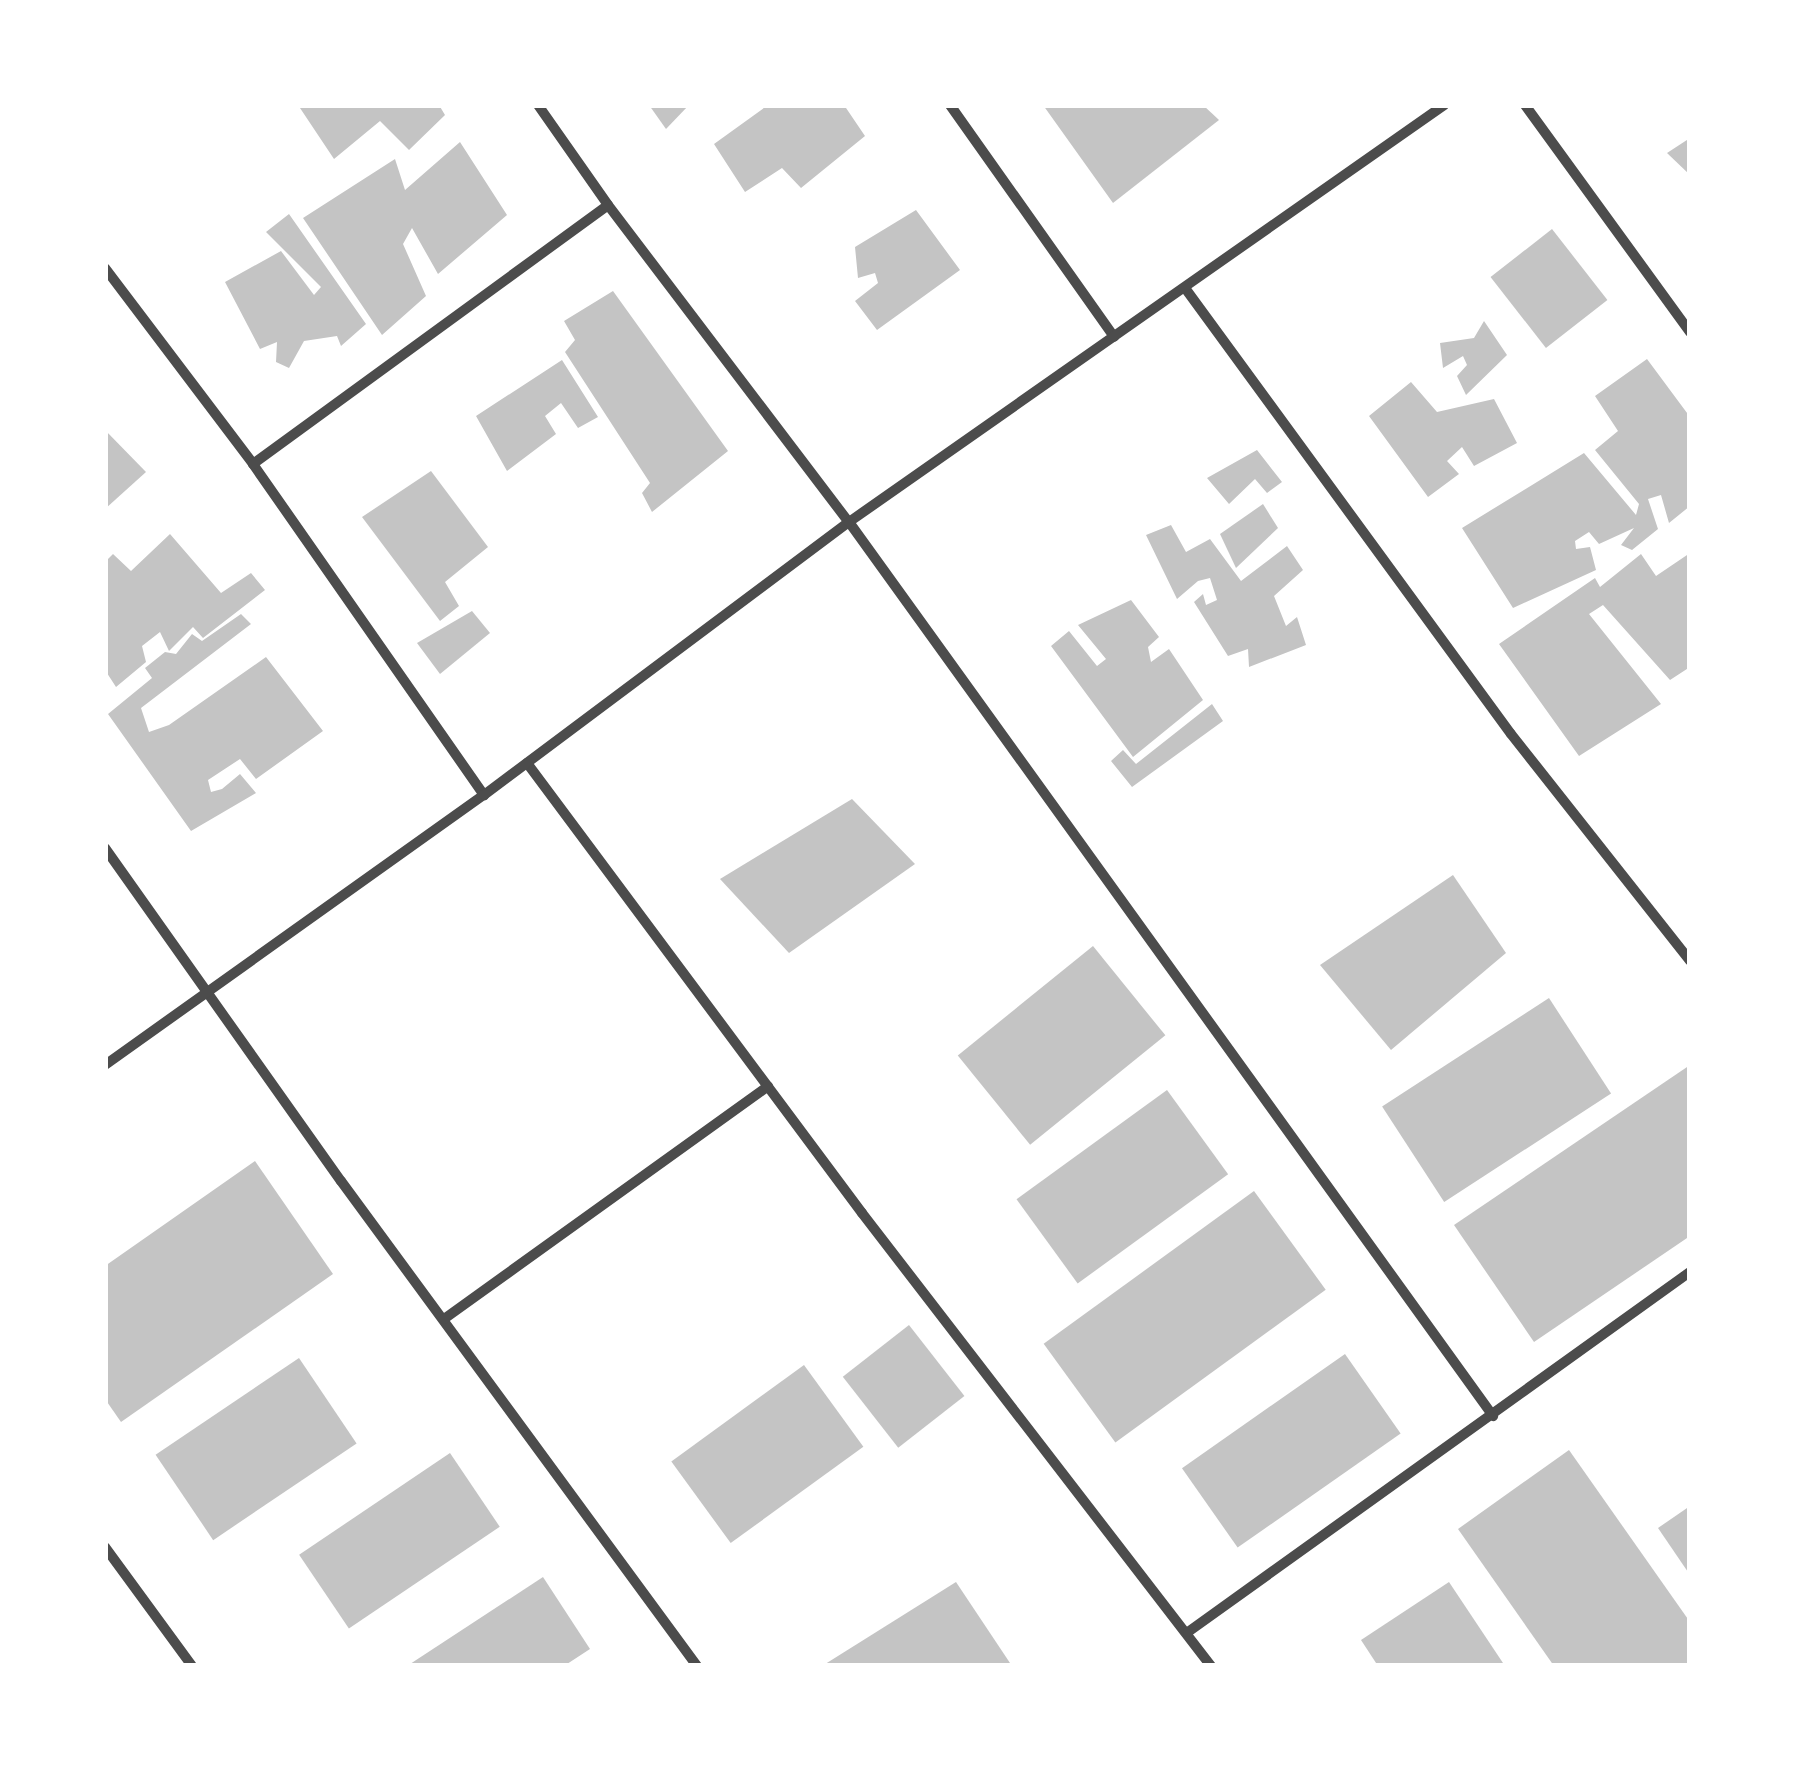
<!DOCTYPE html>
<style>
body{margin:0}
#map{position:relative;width:1795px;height:1771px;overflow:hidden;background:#fff;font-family:"Archivo Narrow",sans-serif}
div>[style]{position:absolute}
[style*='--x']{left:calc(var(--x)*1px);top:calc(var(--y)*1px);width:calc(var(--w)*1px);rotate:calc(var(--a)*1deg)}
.building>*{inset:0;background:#c4c4c4;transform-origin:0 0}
.minor>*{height:10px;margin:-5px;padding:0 5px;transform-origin:5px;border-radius:5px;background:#4c4c4c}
span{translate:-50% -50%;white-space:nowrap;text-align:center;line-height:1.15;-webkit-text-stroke:8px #fff;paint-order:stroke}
.frame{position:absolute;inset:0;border:108px solid #fff;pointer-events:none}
</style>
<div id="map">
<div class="building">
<div style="clip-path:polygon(298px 105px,439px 105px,445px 115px,409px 150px,380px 121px,334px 159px)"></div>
<div style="clip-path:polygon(649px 105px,689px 105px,666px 129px)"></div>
<div style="clip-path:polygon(768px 105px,844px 105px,865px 136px,801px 188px,782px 168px,745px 192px,714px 144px)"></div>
<div style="clip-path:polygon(1043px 105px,1203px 105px,1219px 120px,1113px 203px)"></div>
<div style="clip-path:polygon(1690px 138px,1690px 175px,1667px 153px)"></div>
<div style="clip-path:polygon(460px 142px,507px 215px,438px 274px,412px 228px,403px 244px,426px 296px,382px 335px,303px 218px,395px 159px,405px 190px)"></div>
<div style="clip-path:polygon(916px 210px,960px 270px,877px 330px,855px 301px,878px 283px,875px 273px,858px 278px,855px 247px)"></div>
<div style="clip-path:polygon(289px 214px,366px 324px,341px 346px,337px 336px,304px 341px,289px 368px,276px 362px,277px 342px,260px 349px,225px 282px,281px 251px,314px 295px,321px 287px,266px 232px)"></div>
<div style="left:1552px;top:229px;width:90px;height:78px;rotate:52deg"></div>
<div style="clip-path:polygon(613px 291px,728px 451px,652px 512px,642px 493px,650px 483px,565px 352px,575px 340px,564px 321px)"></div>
<div style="clip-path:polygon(1484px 321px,1507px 355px,1466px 395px,1457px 376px,1467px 365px,1463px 356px,1443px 368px,1440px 343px,1474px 338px)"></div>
<div style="clip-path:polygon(1647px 359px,1690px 417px,1690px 506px,1669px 523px,1661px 495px,1648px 499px,1658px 529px,1632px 550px,1621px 545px,1634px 528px,1599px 544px,1589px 532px,1575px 541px,1576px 549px,1590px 547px,1596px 570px,1513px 608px,1462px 528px,1584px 453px,1636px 515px,1639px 504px,1595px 450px,1618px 431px,1595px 396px)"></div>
<div style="clip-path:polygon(562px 360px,598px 417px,578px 428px,561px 403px,545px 416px,556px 434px,507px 471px,476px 416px)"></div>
<div style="clip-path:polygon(1411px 382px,1437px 412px,1494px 399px,1517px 443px,1474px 466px,1462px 447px,1447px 461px,1459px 474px,1428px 497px,1369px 416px)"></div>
<div style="clip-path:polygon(105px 430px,146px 472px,105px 509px)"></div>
<div style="clip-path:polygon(1257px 450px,1282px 482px,1267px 493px,1255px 479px,1229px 504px,1207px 478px)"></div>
<div style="clip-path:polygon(431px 471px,488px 547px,445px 582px,459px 606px,440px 621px,362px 517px)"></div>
<div style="clip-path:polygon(1263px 504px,1278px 528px,1236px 568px,1220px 534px)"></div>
<div style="clip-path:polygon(1171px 525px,1186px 552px,1210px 539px,1241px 581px,1287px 546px,1303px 570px,1274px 596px,1286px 626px,1297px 617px,1306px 645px,1249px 667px,1248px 649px,1228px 656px,1194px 602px,1203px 594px,1206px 605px,1217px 600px,1210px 578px,1198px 581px,1177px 599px,1146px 535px)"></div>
<div style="clip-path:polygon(170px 534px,221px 593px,251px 573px,265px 590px,203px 638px,193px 627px,169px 651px,160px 632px,142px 646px,146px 662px,116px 687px,105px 670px,105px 562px,113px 554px,131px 571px)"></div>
<div style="clip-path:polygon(1690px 553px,1690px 667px,1670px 680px,1603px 605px,1589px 614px,1661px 704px,1579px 756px,1499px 644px,1595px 578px,1600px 587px,1641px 554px,1656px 576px)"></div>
<div style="clip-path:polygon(1131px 600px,1159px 637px,1148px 647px,1151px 662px,1169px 649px,1203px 700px,1133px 757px,1051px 646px,1069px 631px,1097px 666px,1106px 659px,1078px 625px)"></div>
<div style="clip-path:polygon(472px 611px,490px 633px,440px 674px,417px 643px)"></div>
<div style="clip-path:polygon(241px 614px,251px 624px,141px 708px,149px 732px,169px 725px,266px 657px,323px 731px,256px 779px,240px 759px,208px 780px,211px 792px,222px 789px,240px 774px,256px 793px,191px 831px,108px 714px,152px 678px,145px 668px,165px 652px,176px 654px,192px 634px,202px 641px)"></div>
<div style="clip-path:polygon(1212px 704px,1223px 721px,1132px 787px,1111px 761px,1123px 750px,1136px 764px)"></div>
<div style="clip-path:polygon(852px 799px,915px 864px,789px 953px,720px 879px)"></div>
<div style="clip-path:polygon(1453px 875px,1506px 953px,1391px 1050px,1320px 965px)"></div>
<div style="left:1093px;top:946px;width:115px;height:174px;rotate:51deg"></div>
<div style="left:1549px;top:998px;width:114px;height:199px;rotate:57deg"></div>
<div style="clip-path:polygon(1690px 1065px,1690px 1236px,1534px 1342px,1454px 1225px)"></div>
<div style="left:1167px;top:1090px;width:104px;height:186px;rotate:54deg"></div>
<div style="clip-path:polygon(255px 1161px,333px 1274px,121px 1422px,105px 1399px,105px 1266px)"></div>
<div style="left:1254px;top:1191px;width:122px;height:260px;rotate:54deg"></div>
<div style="left:909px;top:1325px;width:90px;height:84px;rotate:52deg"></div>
<div style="left:1345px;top:1354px;width:97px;height:199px;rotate:55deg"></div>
<div style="left:299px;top:1358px;width:103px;height:173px;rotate:56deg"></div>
<div style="left:804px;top:1365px;width:101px;height:164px;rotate:54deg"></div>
<div style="clip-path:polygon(1569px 1450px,1690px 1622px,1690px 1666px,1554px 1666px,1458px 1529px)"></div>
<div style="left:450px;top:1453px;width:89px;height:182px;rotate:56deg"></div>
<div style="clip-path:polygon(1690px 1506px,1690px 1575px,1658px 1528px)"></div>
<div style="clip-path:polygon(543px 1577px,590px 1649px,564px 1666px,407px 1666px)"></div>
<div style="clip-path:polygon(956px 1582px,1012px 1666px,822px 1666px)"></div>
<div style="clip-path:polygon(1449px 1582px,1505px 1666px,1378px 1666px,1361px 1640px)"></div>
</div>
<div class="minor">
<div style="--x:538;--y:105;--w:122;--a:55"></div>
<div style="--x:608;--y:205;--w:398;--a:52.8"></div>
<div style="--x:849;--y:522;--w:1102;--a:54.23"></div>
<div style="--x:950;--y:105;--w:284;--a:54.7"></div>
<div style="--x:1525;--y:105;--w:281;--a:54"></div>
<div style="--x:105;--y:268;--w:246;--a:52.9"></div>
<div style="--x:253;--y:464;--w:404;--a:55.1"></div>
<div style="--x:1185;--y:288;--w:552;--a:53.84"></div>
<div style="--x:1511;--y:734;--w:289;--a:51.7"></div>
<div style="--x:253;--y:464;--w:439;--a:-36.1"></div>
<div style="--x:527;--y:763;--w:561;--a:53.33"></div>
<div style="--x:862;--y:1213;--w:572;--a:52.39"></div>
<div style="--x:105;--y:848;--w:408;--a:54.7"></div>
<div style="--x:341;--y:1181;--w:602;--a:53.72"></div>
<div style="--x:105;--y:1065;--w:465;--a:-35.5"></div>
<div style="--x:484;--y:795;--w:456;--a:-36.8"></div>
<div style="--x:849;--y:522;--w:727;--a:-35.02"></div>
<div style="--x:444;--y:1319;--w:399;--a:-35.7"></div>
<div style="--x:105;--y:1547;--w:147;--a:53.8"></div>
<div style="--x:1188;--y:1632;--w:618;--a:-35.65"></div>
</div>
<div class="frame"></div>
</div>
